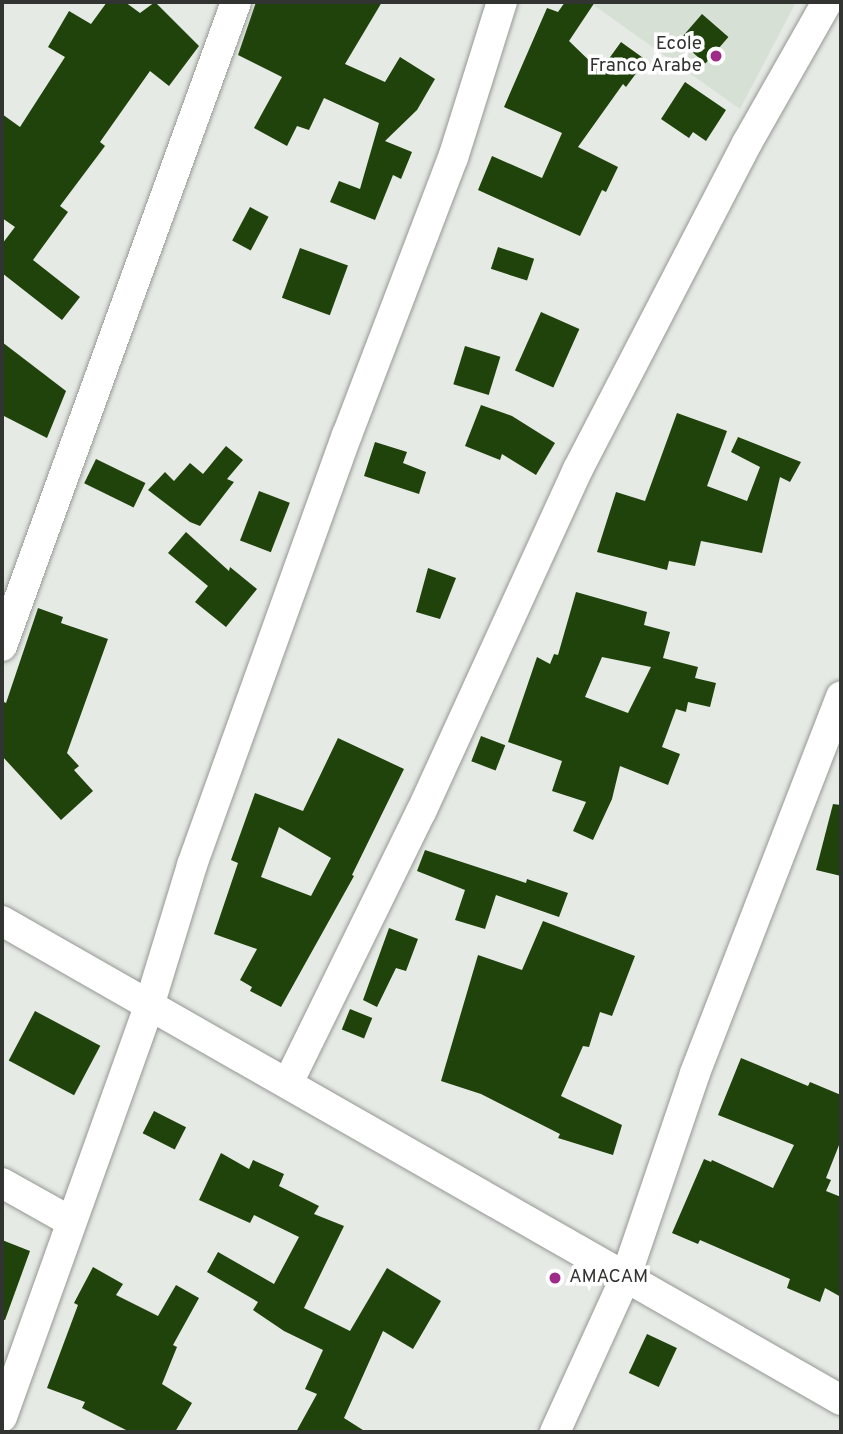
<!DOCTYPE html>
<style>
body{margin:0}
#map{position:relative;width:843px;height:1434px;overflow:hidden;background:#e6eae5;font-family:Overpass,sans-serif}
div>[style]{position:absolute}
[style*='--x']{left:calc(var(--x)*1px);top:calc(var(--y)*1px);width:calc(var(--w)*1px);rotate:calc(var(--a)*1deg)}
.built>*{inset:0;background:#d7e0d4}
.building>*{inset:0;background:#1f430b;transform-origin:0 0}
.roads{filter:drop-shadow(0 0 2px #959894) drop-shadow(0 0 2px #959894)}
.minor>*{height:30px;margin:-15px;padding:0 15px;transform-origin:15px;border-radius:15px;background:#fff}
.dots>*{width:19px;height:19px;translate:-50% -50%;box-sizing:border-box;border:4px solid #fff;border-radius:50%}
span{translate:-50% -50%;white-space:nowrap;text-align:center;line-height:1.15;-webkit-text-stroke:7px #fff;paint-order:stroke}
.poi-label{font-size:19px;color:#323432}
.right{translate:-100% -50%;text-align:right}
.left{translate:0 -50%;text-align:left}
.frame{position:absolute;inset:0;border:4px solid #323432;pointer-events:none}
</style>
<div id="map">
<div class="built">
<div style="clip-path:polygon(589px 2px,796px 2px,740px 109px)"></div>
</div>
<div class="building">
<div style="clip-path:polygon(107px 2px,125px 2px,140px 13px,155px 2px,199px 46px,169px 86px,150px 71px,100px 142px,105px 146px,60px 206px,68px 212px,33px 260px,80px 297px,62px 320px,2px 273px,2px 244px,15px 227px,2px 218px,2px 114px,20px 127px,65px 57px,48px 47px,69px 11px,91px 24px)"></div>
<div style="clip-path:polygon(256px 2px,382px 2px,345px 64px,385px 82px,400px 57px,435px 79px,417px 110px,385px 141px,412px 152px,401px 179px,393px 175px,375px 220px,330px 202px,339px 181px,360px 189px,379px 123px,324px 98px,309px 130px,297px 126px,287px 146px,254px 128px,282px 77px,238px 55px)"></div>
<div style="clip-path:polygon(565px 2px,595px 2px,569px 41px,600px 71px,621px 42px,646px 60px,626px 87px,623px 84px,578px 147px,618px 167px,606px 192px,602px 190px,580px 236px,478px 190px,492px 156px,542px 178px,562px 133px,504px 107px,547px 8px,558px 12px)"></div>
<div style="left:702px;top:14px;width:35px;height:35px;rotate:41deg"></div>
<div style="clip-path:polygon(685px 82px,726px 110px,706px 141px,693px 132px,689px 138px,661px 119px)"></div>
<div style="left:250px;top:207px;width:21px;height:38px;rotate:28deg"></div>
<div style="left:498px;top:247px;width:38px;height:23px;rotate:18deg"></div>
<div style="left:300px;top:248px;width:51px;height:53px;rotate:20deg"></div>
<div style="left:541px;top:312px;width:42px;height:64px;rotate:24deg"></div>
<div style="clip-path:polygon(2px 342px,66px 391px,47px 438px,2px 415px)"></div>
<div style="left:465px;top:346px;width:37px;height:40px;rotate:17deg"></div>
<div style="clip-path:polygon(481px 405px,512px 416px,555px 443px,536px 475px,502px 454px,500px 460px,465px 446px)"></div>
<div style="clip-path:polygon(677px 413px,727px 431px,707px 486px,747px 501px,760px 467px,731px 452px,738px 437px,801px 462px,790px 482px,780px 477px,762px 553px,701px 541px,695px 566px,669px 561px,667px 570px,597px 552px,616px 492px,645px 501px)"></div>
<div style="clip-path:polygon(375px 442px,407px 452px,403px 463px,426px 472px,419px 494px,364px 476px)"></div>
<div style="clip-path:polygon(226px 446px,243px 460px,227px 479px,234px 482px,200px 526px,190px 522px,148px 490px,165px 472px,174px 481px,190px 463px,203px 474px)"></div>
<div style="left:96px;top:459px;width:55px;height:27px;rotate:26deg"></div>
<div style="left:259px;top:491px;width:33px;height:53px;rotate:21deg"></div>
<div style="clip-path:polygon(186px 532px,229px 571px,230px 567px,257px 589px,226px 627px,195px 602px,208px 586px,168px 553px)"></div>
<div style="clip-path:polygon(428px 568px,456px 578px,440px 619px,416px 612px)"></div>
<div style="clip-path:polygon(evenodd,576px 592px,647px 612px,644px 625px,670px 632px,663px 658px,698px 667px,695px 678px,716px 683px,710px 707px,688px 702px,686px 712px,676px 709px,662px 747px,680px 754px,668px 785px,620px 766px,612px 799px,593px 840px,573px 831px,586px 802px,552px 791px,562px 761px,508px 742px,537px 657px,550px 664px,554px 654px,558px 655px,576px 592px,602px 657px,651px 667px,628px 713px,585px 697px,602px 657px)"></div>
<div style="clip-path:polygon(38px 608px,63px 617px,61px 623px,108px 639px,67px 753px,79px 766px,74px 770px,93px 791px,61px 820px,2px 756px,2px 701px,6px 703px)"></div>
<div style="left:481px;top:736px;width:26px;height:27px;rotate:21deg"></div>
<div style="clip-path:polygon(evenodd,338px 738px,404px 769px,352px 875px,354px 876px,281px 1007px,250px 991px,252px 987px,240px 980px,257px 949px,214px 934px,238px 863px,231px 860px,255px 793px,303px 811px,338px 738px,279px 827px,331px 858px,311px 896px,261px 877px,279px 827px)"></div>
<div style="clip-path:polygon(833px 804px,841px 805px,841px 876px,816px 870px)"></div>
<div style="clip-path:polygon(425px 850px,526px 883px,527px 879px,568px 893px,559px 917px,496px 895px,485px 929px,455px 920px,465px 890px,417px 871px)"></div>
<div style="clip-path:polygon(543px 921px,635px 956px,612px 1016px,600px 1012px,589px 1047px,583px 1046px,561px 1096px,622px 1125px,613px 1155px,558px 1138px,560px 1134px,481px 1094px,441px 1081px,478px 955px,522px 970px)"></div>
<div style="clip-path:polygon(389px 928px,418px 939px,406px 971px,396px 968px,377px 1007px,363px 1000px)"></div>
<div style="left:350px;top:1009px;width:24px;height:22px;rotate:22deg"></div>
<div style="left:35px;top:1011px;width:74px;height:56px;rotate:28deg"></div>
<div style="clip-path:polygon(741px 1058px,808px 1086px,810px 1082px,841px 1095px,841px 1140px,826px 1178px,831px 1180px,826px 1191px,841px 1197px,841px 1297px,825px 1288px,820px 1302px,787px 1288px,790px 1279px,700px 1240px,698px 1244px,672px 1233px,704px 1159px,711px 1162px,712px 1160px,773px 1188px,794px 1145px,718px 1115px)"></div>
<div style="left:154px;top:1111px;width:36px;height:25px;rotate:27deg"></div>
<div style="clip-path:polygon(221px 1153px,249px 1169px,253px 1160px,284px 1174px,279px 1186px,319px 1206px,314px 1214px,344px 1226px,304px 1308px,350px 1331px,387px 1268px,441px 1301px,413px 1349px,383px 1331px,344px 1418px,366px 1432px,296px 1432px,317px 1394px,305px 1389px,323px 1350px,284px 1331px,253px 1310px,258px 1302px,207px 1272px,218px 1252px,274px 1284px,299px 1237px,254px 1215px,250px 1223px,199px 1200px)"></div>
<div style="clip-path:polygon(2px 1240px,30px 1251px,5px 1320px,2px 1319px)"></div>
<div style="clip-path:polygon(93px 1267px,123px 1284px,116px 1295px,158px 1316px,176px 1285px,199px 1298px,173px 1345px,177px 1347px,162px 1384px,192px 1403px,175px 1432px,130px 1432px,82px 1408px,85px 1402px,47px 1388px,78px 1305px,74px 1303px)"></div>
<div style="left:647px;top:1334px;width:33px;height:43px;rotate:25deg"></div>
</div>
<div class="roads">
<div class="minor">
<div style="--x:2;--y:646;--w:685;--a:-70.03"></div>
<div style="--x:2;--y:921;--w:966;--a:29.72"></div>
<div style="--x:288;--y:1083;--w:302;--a:-63.9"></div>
<div style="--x:421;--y:812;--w:377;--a:-65.4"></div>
<div style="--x:578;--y:469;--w:367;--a:-62.6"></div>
<div style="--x:747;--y:143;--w:162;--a:-60.4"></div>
<div style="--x:2;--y:1183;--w:78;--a:29.2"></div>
<div style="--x:2;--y:1417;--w:436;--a:-70.3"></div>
<div style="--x:149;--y:1006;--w:147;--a:-73"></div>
<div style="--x:192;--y:865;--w:457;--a:-70.2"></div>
<div style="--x:347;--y:435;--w:297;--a:-69.1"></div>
<div style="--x:453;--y:158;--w:164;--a:-72.6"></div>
<div style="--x:555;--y:1432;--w:171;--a:-65.5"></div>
<div style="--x:626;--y:1276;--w:214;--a:-71.2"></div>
<div style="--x:695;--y:1073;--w:404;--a:-68.8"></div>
</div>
</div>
<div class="dots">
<div style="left:716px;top:56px;background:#9e2b87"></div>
<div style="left:555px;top:1278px;background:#9e2b87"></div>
</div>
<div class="poi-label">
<span class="right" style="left:702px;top:56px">Ecole<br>Franco Arabe</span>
<span class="left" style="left:569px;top:1278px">AMACAM</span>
</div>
<div class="frame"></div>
</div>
